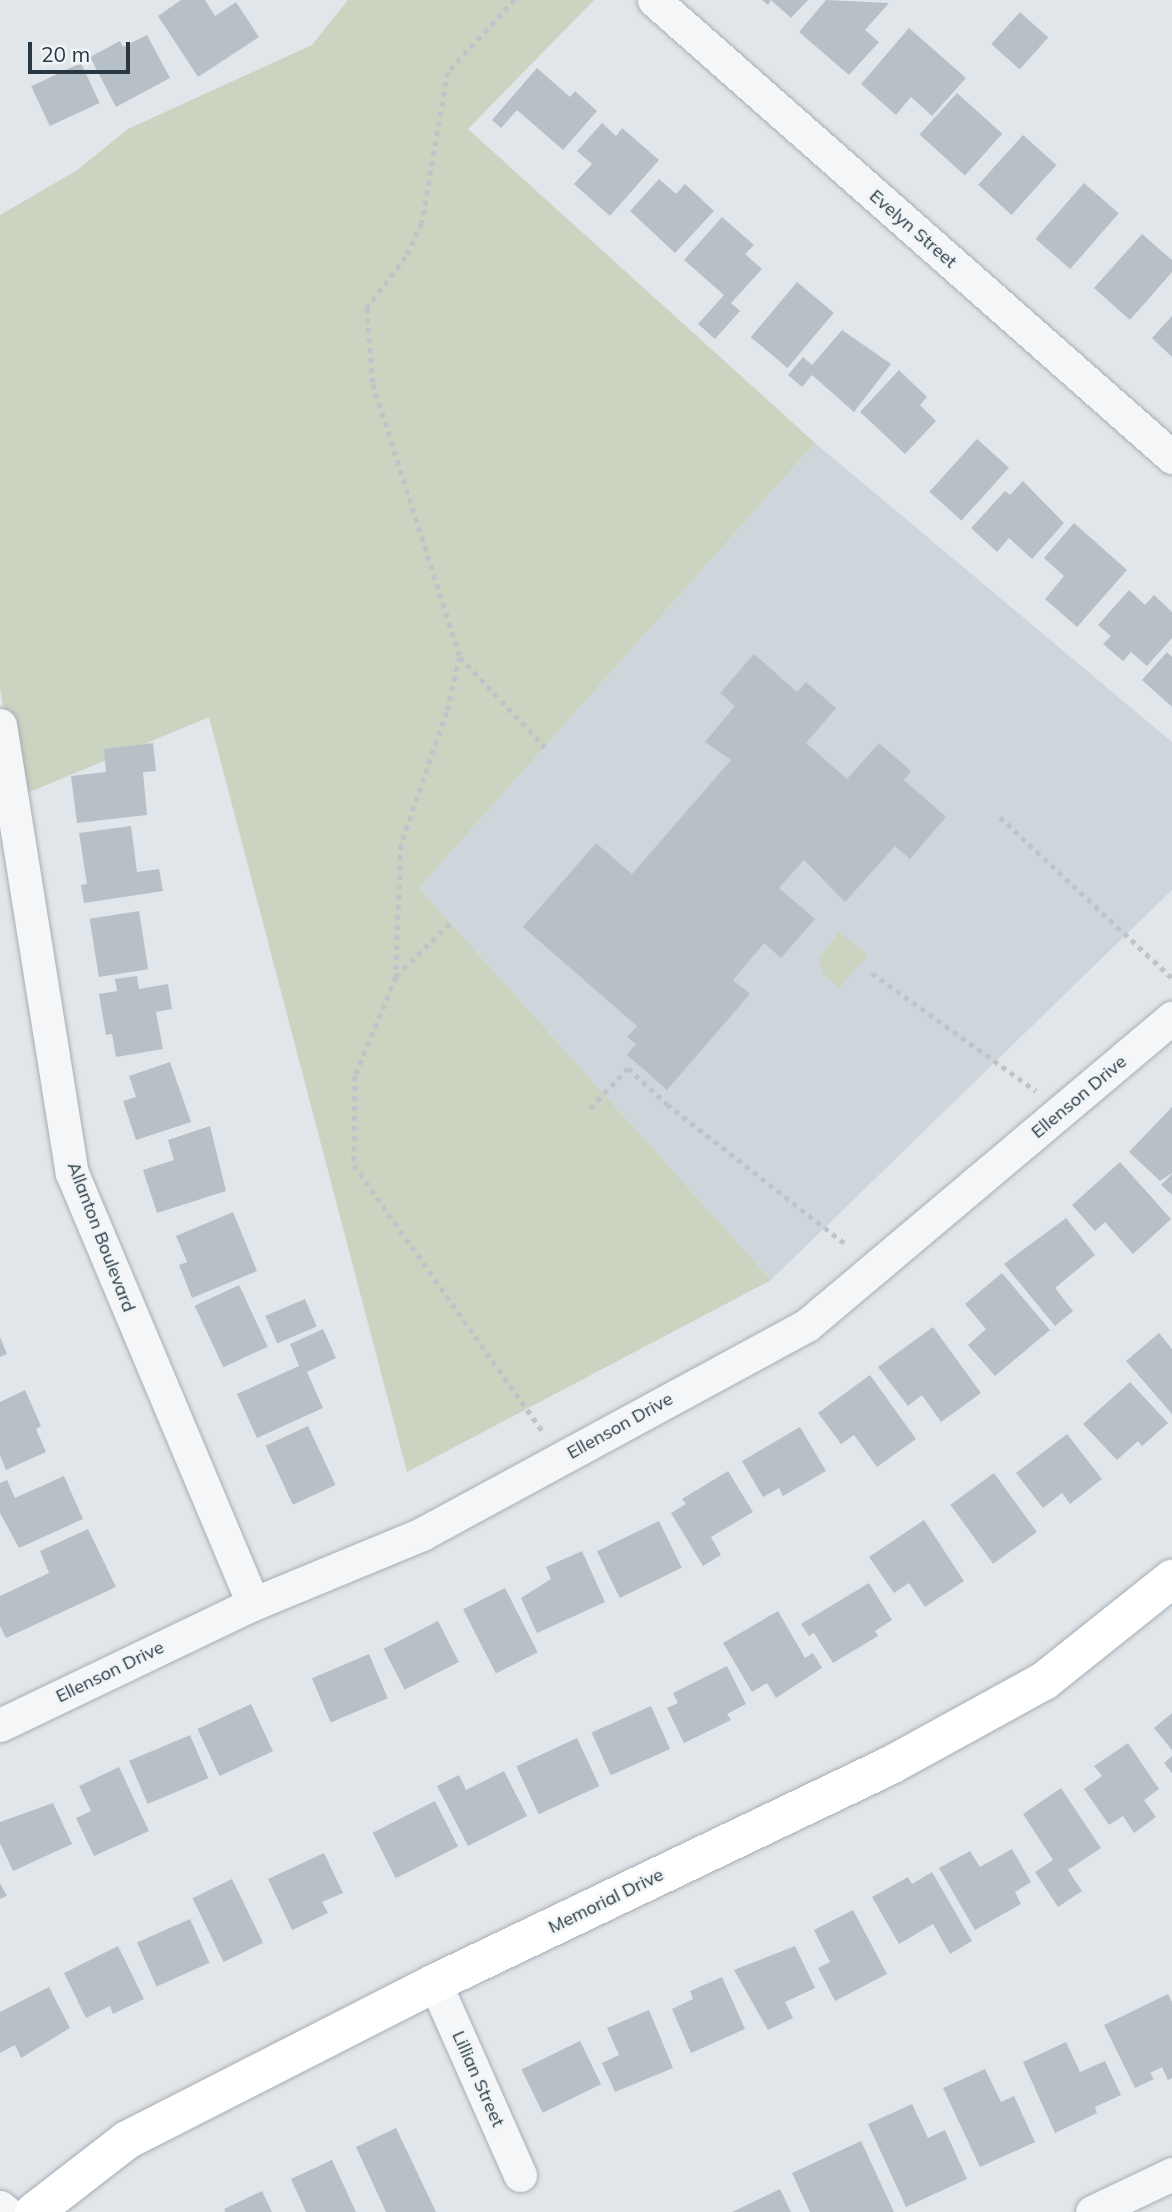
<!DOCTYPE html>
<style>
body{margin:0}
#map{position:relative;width:1172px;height:2212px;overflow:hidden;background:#e1e6ea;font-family:Mulish,sans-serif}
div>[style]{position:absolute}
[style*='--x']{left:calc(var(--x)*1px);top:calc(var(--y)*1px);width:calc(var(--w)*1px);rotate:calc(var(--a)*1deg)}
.built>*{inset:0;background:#ced6dc}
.green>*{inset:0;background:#cad4c1}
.building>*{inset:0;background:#b7c0c7;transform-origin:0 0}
.path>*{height:4.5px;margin-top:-2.25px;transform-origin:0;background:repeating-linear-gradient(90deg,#bfc4c9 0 5px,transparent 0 10px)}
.roads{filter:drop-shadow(0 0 2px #a6aeb4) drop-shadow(0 0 2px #a6aeb4)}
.street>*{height:33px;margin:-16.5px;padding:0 16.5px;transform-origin:16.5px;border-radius:16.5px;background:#f4f6f8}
.secondary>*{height:38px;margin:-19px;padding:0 19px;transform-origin:19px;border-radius:19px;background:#fff}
span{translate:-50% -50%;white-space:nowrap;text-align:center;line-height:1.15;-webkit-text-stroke:5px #f0f5f7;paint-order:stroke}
.street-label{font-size:18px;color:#283742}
.scale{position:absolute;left:28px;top:42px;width:102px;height:32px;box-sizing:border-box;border:4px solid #283742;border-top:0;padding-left:9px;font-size:21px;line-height:24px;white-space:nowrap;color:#283742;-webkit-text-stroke:5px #f0f5f7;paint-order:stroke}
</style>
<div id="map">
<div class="built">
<div style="clip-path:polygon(815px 443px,1172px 742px,1172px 890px,771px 1280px,419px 888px)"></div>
</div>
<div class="green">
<div style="clip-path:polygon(348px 0,594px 0,468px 129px,815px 443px,419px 888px,771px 1280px,407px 1472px,209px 717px,20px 796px,0 689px,0 215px,76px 171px,128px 129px,312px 45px)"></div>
<div style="clip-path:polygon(839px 932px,868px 955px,839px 988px,822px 973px,819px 959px)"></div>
</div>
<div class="building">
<div style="clip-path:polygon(181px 0,205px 0,215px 16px,236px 2px,259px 37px,198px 77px,158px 16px)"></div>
<div style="clip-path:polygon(762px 0,808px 0,791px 18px,771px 0,768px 5px)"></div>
<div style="clip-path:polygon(826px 0,889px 3px,865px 30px,879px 42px,849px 75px,799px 32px)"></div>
<div style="left:1020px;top:12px;width:38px;height:43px;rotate:42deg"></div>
<div style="clip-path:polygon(909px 28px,966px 78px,932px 116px,911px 97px,896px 115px,861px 84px)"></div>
<div style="clip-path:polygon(147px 35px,170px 78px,116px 107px,90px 57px,120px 41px,123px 47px)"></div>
<div style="left:81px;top:63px;width:44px;height:55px;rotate:65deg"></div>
<div style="clip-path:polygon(537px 68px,570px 97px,575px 91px,597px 111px,563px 150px,517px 110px,501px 128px,492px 120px)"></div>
<div style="left:957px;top:93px;width:61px;height:56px;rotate:42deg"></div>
<div style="clip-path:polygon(602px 123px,616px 136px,622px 128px,659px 160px,610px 216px,574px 184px,592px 164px,577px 151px)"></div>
<div style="left:1023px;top:135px;width:45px;height:67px;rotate:42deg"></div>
<div style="clip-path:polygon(659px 179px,676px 194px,685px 184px,714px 211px,675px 253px,630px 211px)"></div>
<div style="left:1084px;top:183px;width:46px;height:74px;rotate:41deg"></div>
<div style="clip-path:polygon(722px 217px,754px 245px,745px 254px,762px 269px,731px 303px,740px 311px,715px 339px,698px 324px,724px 295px,684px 260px)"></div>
<div style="clip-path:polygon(1142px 234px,1172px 260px,1172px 272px,1130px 320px,1094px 288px)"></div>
<div style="left:797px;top:282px;width:48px;height:72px;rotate:40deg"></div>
<div style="clip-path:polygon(1172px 316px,1172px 357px,1152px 338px)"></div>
<div style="clip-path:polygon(842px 330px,891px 364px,854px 412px,812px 375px,802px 387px,788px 375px,803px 357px,812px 365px)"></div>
<div style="clip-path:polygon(899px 370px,927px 397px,920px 405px,936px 421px,905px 454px,860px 412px)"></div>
<div style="left:977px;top:439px;width:43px;height:71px;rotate:42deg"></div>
<div style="clip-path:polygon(1023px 481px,1064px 523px,1032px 559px,1009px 538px,997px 552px,971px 528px,1005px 491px,1010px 495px)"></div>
<div style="clip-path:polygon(1074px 523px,1127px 570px,1077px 627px,1045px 599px,1064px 576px,1044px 558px)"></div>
<div style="clip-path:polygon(1129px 590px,1145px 605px,1154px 595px,1172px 612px,1172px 638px,1147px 666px,1131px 652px,1123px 661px,1103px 644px,1111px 636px,1098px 625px)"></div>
<div style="clip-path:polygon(1167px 652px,1172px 657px,1172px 707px,1142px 680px)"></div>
<div style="clip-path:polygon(754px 654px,797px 692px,806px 682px,836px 708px,806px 743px,847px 779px,879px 743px,911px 771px,904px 780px,946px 817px,910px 859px,895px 846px,845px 902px,804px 860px,779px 888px,815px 919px,781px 958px,764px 943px,733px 980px,750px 994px,667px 1090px,627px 1055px,636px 1044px,627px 1037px,637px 1026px,523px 927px,596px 843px,632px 874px,731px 760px,705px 742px,735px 706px,720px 693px)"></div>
<div style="clip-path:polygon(153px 743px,156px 771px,143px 772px,147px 815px,77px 823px,71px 776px,106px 772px,104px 749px)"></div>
<div style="clip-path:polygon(131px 826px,137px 872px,159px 869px,163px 891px,84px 903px,81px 885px,87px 884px,79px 833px)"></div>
<div style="left:139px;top:911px;width:59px;height:50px;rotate:81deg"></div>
<div style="clip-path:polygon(137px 976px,139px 989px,168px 984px,172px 1009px,156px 1012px,163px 1049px,116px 1057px,112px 1034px,106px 1035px,99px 994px,117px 991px,115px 979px)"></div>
<div style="clip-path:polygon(170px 1062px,191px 1122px,136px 1140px,123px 1101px,136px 1097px,129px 1076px)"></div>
<div style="clip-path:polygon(1172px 1107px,1172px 1173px,1160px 1181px,1129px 1152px)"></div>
<div style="clip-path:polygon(210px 1126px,226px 1191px,157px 1213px,143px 1170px,174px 1160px,168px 1140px)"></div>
<div style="clip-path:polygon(1120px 1162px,1171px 1219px,1133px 1254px,1105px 1222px,1095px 1231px,1072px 1205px)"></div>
<div style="clip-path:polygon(1172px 1174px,1172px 1195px,1161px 1185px)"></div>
<div style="clip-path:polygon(233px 1212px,257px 1271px,192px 1298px,179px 1265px,187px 1262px,176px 1236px)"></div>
<div style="clip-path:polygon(1066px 1218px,1095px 1255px,1055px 1288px,1073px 1311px,1055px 1326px,1004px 1264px)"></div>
<div style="clip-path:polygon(1002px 1273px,1050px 1330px,995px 1376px,968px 1345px,986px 1329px,965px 1304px)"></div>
<div style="left:239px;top:1285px;width:68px;height:49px;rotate:65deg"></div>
<div style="left:305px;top:1299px;width:30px;height:43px;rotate:67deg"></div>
<div style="clip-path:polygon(933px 1327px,981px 1393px,941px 1422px,922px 1395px,908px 1406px,878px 1367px)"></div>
<div style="clip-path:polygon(323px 1329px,336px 1358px,307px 1372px,323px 1408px,257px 1438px,237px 1394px,299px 1366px,290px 1344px)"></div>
<div style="clip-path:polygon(1159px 1333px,1172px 1349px,1172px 1414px,1126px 1361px)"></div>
<div style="clip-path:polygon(0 1337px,7px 1354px,0 1357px)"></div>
<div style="clip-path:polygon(870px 1375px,916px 1439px,877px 1467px,854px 1435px,841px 1444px,818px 1413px)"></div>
<div style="clip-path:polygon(1130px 1382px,1168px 1423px,1142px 1446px,1138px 1441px,1117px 1460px,1083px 1424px)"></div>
<div style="clip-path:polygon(25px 1390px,41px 1426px,36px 1429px,46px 1452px,6px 1470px,0 1455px,0 1402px)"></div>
<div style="left:308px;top:1426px;width:65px;height:47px;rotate:65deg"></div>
<div style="clip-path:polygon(800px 1427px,826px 1471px,783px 1496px,779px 1488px,763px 1497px,742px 1461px)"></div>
<div style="clip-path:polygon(1067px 1434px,1102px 1479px,1070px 1504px,1062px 1493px,1043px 1508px,1016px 1473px)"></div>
<div style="clip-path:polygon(728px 1471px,753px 1512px,711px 1537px,721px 1555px,703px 1566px,671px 1513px,686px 1504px,682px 1499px)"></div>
<div style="left:994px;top:1473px;width:73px;height:54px;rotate:54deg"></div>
<div style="clip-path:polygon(64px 1476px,83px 1519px,19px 1548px,0 1513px,0 1483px,7px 1480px,15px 1498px)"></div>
<div style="clip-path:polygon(924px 1520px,964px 1581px,925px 1607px,909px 1583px,894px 1593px,869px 1557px)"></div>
<div style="left:659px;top:1521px;width:52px;height:69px;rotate:64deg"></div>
<div style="clip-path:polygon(88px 1529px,116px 1587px,6px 1638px,0 1626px,0 1596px,49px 1573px,40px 1551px)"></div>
<div style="clip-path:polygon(582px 1551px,605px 1602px,537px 1633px,521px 1598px,551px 1579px,546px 1567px)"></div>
<div style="clip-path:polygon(869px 1583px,892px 1620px,875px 1631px,878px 1636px,833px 1663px,814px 1633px,809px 1636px,801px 1624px)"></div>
<div style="left:505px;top:1588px;width:72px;height:47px;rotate:63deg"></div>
<div style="clip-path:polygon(778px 1611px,805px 1658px,813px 1653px,822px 1668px,776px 1698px,767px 1683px,752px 1692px,723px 1643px)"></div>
<div style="left:438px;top:1621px;width:46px;height:61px;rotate:63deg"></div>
<div style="left:369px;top:1654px;width:48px;height:62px;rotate:67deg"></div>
<div style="clip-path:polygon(727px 1666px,746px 1704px,727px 1714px,731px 1720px,684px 1743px,667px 1708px,678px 1703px,673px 1693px)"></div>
<div style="left:251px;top:1704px;width:52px;height:59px;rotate:65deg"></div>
<div style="left:651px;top:1706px;width:47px;height:65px;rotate:66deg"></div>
<div style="clip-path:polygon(1172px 1713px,1172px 1750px,1154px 1728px)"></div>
<div style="left:190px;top:1735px;width:47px;height:66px;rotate:67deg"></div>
<div style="left:577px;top:1738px;width:53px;height:67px;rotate:65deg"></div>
<div style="clip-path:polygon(1128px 1743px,1159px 1789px,1144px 1800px,1156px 1817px,1134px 1833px,1123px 1816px,1109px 1825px,1084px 1789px,1102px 1776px,1094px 1766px)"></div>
<div style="clip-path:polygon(1172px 1756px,1172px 1773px,1164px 1763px)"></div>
<div style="clip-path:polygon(119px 1767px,149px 1831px,94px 1856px,76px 1818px,91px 1811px,79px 1786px)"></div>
<div style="clip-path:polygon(504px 1771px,527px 1816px,468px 1846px,437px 1786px,459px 1775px,466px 1790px)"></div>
<div style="clip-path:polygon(1061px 1788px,1101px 1848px,1068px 1870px,1082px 1891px,1058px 1907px,1035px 1872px,1053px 1860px,1023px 1814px)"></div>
<div style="left:435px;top:1801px;width:51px;height:70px;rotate:63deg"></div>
<div style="clip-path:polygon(53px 1803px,72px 1844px,13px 1871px,0 1843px,0 1822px)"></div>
<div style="clip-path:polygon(1012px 1849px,1031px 1882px,1015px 1892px,1021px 1904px,975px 1930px,939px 1868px,970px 1851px,980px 1867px)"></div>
<div style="clip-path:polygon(324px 1853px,343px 1893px,322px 1902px,328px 1913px,292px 1930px,268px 1879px)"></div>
<div style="clip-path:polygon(932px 1872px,972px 1941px,950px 1954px,933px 1924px,899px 1944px,872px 1897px,908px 1877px,912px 1884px)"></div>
<div style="left:232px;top:1879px;width:71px;height:44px;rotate:64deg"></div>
<div style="clip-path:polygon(0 1883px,7px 1896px,0 1899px)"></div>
<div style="clip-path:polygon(853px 1910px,887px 1974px,835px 2001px,818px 1968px,830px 1962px,814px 1930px)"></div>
<div style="left:190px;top:1919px;width:48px;height:58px;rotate:66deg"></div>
<div style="clip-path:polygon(118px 1946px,144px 1999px,113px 2014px,110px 2006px,86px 2018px,64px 1973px)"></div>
<div style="clip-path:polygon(795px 1946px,815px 1988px,785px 2002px,793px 2018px,768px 2030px,734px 1970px)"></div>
<div style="clip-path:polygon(722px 1977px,745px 2029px,691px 2053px,672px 2009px,693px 1999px,690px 1991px)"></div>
<div style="clip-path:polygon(49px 1987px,70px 2028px,21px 2058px,15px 2045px,0 2053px,0 2012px)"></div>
<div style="clip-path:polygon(1168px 1994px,1172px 2002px,1172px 2078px,1168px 2080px,1162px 2067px,1150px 2073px,1154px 2079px,1135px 2088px,1104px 2025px)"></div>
<div style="clip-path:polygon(649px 2010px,673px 2068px,615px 2092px,602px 2063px,619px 2055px,607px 2028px)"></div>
<div style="left:580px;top:2041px;width:48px;height:65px;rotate:64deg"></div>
<div style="clip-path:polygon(1066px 2042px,1080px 2072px,1105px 2061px,1121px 2095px,1095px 2107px,1097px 2113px,1055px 2133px,1023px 2062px)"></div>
<div style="clip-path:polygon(985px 2069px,1001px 2102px,1014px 2096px,1035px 2142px,980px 2167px,943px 2088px)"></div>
<div style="clip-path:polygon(912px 2104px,928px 2138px,945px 2130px,967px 2179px,906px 2207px,868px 2124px)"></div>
<div style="clip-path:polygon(396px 2128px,436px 2212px,386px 2212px,356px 2147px)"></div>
<div style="clip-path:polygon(861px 2141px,894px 2212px,810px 2212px,792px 2173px)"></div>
<div style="clip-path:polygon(332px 2160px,356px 2212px,306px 2212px,291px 2179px)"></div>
<div style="clip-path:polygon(780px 2189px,791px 2212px,732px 2212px)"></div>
<div style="clip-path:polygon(262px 2191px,272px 2212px,225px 2212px,224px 2209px)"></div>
</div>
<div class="path">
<div style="--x:515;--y:0;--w:98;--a:132.9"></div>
<div style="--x:448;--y:72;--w:153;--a:99.8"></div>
<div style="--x:422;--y:223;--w:38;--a:115"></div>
<div style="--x:406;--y:257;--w:64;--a:127.4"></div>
<div style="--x:367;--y:308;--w:76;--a:85.5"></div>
<div style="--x:373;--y:384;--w:287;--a:72.3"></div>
<div style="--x:460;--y:657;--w:124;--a:46.6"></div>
<div style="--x:460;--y:657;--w:57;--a:103.3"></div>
<div style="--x:447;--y:712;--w:141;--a:109.1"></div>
<div style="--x:401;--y:845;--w:132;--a:92.2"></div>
<div style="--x:396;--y:977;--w:107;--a:112.5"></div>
<div style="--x:355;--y:1076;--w:89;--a:90.6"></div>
<div style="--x:354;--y:1165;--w:327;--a:54.7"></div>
<div style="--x:1000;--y:817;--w:236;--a:43.1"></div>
<div style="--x:872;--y:973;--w:202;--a:35.7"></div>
<div style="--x:396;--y:976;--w:76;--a:-44.5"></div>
<div style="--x:590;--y:1108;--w:55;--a:-46.5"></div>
<div style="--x:628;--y:1068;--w:53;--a:42.7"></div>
<div style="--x:667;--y:1104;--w:230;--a:38.1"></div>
</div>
<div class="roads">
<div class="street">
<div style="--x:654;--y:0;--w:691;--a:41.42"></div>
<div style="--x:0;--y:725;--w:454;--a:80.9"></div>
<div style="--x:72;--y:1173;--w:467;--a:67.2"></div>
<div style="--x:0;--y:1725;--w:280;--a:-25.6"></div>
<div style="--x:253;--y:1604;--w:183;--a:-22.5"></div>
<div style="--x:422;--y:1534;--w:438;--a:-28.5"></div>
<div style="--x:807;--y:1325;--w:477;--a:-40.1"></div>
<div style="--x:435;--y:1983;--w:210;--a:66.1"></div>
<div style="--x:0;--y:2207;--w:8;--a:40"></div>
<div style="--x:1092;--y:2212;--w:89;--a:-25.4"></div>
</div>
<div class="secondary">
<div style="--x:34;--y:2212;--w:118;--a:-37.7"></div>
<div style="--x:127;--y:2140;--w:346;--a:-27"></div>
<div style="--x:435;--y:1983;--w:505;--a:-25.55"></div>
<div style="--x:891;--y:1765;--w:175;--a:-28.8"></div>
<div style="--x:1044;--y:1681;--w:164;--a:-38.6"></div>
</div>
</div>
<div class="street-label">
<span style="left:913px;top:229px;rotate:41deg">Evelyn Street</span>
<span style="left:1079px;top:1097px;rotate:-40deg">Ellenson Drive</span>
<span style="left:101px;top:1237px;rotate:69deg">Allanton Boulevard</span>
<span style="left:620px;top:1426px;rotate:-29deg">Ellenson Drive</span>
<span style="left:110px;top:1672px;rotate:-26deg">Ellenson Drive</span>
<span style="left:606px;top:1901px;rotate:-26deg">Memorial Drive</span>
<span style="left:478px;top:2079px;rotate:66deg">Lillian Street</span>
</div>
<div class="scale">20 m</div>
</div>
